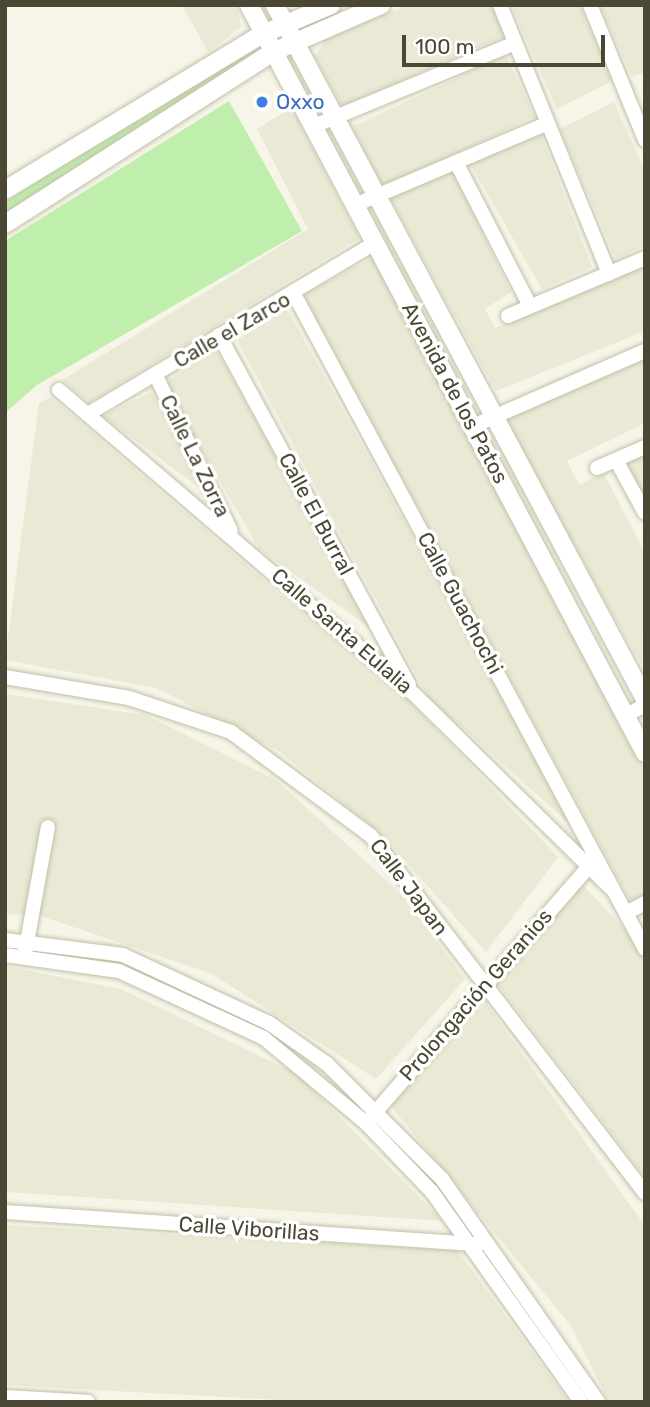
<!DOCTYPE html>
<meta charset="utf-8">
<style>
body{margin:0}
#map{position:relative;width:650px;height:1407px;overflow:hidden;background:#f6f5e8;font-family:Rubik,sans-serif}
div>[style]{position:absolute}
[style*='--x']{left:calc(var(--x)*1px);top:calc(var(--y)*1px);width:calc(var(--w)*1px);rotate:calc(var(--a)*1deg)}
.residential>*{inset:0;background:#eae9d5;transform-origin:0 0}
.green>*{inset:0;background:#c0eeac}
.roads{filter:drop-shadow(0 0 2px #c2c0a9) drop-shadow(0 0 2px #c2c0a9)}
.minor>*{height:14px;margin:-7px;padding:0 7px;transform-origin:7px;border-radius:7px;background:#fff}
.tertiary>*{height:18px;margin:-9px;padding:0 9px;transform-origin:9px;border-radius:9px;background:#fff}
.dots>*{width:19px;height:19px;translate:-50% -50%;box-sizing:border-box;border:4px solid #fff;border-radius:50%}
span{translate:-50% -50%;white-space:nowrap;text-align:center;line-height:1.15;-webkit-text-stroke:7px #fff;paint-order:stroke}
.shop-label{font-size:21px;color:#366cbe}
.left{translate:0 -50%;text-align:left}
.street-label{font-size:21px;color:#4a4735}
.frame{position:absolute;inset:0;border:7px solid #4a4735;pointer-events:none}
.scale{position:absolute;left:402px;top:35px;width:203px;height:32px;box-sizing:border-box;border:4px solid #4a4735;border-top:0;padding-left:9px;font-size:21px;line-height:24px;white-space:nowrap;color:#4a4735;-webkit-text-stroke:5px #fff;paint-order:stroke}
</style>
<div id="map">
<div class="residential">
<div style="clip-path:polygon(182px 5px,237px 5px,241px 27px,208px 52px)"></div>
<div style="clip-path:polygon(408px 5px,492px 5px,505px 36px,342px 106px,315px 57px,326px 38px)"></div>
<div style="clip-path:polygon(511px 5px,580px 5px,612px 81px,557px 109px)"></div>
<div style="clip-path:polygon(600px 5px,645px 5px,645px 72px,632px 77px)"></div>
<div style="left:506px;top:55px;width:68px;height:169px;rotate:65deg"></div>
<div style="clip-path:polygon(614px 102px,645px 170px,645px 246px,616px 259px,560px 129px)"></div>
<div style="clip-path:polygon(291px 108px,360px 238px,89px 403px,62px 380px,308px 229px,257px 129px)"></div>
<div style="clip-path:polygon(541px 135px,592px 267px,542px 289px,470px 164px)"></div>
<div style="clip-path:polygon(451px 168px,511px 292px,485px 309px,495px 328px,645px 264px,645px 331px,496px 391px,388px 194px)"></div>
<div style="clip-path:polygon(373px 257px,645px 769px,645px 895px,631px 902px,303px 295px)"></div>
<div style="clip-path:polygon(287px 309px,573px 827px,428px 697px,237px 340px)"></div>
<div style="clip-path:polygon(216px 349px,373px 630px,260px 550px,163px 384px)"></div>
<div style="clip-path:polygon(645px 360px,645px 423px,567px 461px,579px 485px,603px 472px,645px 553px,642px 666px,504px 419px)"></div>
<div style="clip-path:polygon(152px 392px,210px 496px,103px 416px)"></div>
<div style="clip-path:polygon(51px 397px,295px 607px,366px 656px,558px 857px,486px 952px,383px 836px,280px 752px,156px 688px,5px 660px,39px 403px)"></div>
<div style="clip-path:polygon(645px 451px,645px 499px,624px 462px)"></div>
<div style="clip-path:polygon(5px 694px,146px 715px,276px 780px,398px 891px,465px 979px,376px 1079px,212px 974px,38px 915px,5px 914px)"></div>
<div style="clip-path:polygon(580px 882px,631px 936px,645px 927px,645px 1177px,493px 978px)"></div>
<div style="clip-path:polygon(5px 966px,121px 989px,297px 1074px,443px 1221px,5px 1192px)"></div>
<div style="clip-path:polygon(486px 1003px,645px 1226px,645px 1402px,609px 1402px,571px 1326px,390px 1105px)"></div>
<div style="clip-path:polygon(5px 1225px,457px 1250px,569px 1402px,317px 1402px,5px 1385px)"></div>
</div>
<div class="green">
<div style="clip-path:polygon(252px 46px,256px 53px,5px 216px,5px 202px)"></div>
<div style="clip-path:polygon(229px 101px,302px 231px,37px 385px,5px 413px,5px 241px)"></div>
</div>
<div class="roads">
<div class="minor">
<div style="--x:500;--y:5;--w:290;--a:67.9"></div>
<div style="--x:590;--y:5;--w:146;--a:67.8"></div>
<div style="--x:314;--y:126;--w:217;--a:-22.4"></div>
<div style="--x:456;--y:162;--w:160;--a:62.8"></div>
<div style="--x:355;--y:205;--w:207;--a:-23"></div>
<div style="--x:294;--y:294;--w:743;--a:61.81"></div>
<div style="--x:508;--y:316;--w:149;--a:-22.9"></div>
<div style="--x:219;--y:335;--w:398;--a:61.5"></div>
<div style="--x:155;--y:374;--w:174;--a:64.2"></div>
<div style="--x:59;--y:390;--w:466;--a:40.6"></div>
<div style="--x:413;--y:693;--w:278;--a:44.6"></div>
<div style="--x:88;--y:414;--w:334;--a:-30.8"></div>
<div style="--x:473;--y:426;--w:188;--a:-23.6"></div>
<div style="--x:616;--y:460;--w:60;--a:61.3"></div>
<div style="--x:597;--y:468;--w:52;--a:-23.6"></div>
<div style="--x:5;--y:677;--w:126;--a:9.6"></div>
<div style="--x:129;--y:698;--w:108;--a:18.4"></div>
<div style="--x:231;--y:732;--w:174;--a:36.6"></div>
<div style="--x:371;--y:836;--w:450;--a:52.5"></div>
<div style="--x:625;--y:716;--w:23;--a:-29"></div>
<div style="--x:628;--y:912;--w:19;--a:-28"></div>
<div style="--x:5;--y:940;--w:119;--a:7.2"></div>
<div style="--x:123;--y:955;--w:161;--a:25"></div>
<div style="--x:269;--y:1023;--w:71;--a:35.3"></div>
<div style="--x:327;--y:1064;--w:163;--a:45"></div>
<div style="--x:442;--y:1179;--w:272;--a:55"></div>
<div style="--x:25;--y:953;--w:128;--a:-79.7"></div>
<div style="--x:5;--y:955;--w:115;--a:8"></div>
<div style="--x:119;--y:971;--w:160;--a:24.8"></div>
<div style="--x:264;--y:1038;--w:133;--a:39.8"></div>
<div style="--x:366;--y:1123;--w:95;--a:46.3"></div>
<div style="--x:432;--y:1192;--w:257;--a:54.6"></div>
<div style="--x:372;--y:1116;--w:337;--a:-49"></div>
<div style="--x:5;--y:1212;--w:474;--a:3.9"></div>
<div style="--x:5;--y:1397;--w:83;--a:3.4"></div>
</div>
<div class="tertiary">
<div style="--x:249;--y:5;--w:846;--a:62.1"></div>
<div style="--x:275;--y:5;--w:786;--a:61.94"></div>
<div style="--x:5;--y:190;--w:301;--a:-31.2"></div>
<div style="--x:263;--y:34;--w:74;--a:-23.1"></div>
<div style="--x:5;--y:224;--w:318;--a:-32.7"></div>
<div style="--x:273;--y:52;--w:118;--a:-23.5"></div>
</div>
</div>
<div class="dots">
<div style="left:262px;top:102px;background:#3f7fe0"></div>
</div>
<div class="shop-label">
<span class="left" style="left:276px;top:102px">Oxxo</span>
</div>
<div class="street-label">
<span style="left:232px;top:330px;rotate:-30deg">Calle el Zarco</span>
<span style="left:455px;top:393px;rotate:62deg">Avenida de los Patos</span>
<span style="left:195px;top:456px;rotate:64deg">Calle La Zorra</span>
<span style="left:316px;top:514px;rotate:62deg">Calle El Burral</span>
<span style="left:460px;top:603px;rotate:62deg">Calle Guachochi</span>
<span style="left:342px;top:631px;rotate:41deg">Calle Santa Eulalia</span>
<span style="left:409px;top:887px;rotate:53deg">Calle Japan</span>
<span style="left:476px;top:995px;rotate:-49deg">Prolongación Geranios</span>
<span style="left:249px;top:1229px;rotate:4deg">Calle Viborillas</span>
</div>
<div class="frame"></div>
<div class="scale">100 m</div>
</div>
